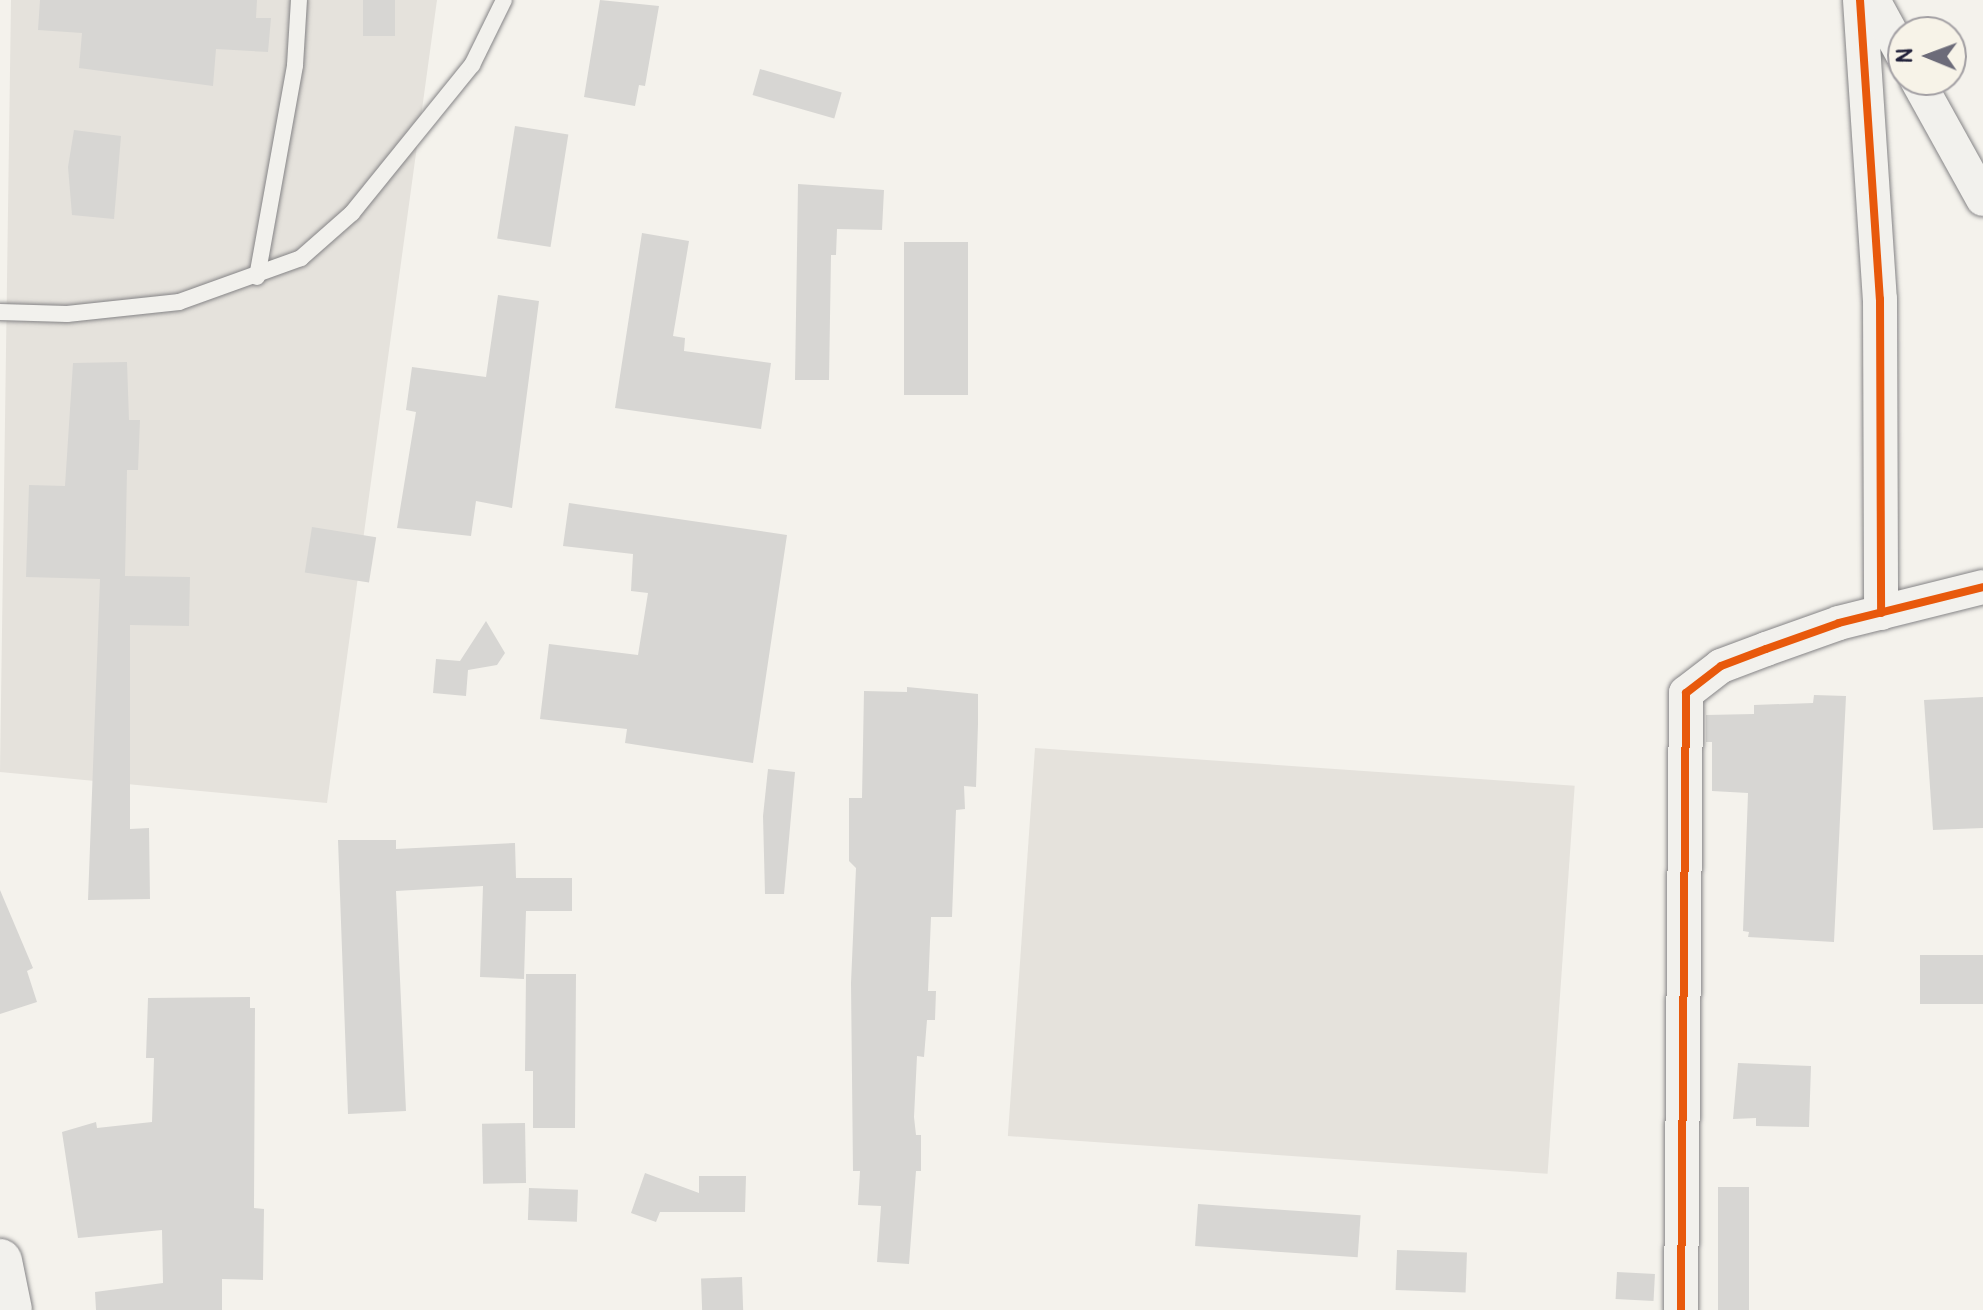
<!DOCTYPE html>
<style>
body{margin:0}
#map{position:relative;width:1983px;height:1310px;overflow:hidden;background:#f4f2ec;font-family:Pangolin,sans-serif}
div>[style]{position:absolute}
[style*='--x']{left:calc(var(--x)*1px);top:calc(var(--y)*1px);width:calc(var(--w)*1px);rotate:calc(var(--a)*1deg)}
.built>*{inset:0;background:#e5e2dc;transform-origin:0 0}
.building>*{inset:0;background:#d7d6d3;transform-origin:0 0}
.roads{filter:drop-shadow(0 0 2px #858486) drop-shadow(0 0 2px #858486)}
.service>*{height:16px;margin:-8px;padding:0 8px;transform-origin:8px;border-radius:8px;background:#f2f1ed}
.minor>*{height:34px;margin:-17px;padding:0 17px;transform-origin:17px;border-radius:17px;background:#f2f1ed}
.secondary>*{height:44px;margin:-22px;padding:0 22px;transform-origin:22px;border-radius:22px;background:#f2f1ed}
.cycleway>*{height:8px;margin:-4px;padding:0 4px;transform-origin:4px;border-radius:4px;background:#e8590c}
span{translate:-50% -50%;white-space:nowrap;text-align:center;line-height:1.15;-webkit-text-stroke:6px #f7f3e8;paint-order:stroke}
.north{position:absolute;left:1887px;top:16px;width:80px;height:80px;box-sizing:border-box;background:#f7f3e8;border:2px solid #a29fa3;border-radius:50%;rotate:271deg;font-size:22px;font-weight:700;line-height:32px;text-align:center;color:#22223b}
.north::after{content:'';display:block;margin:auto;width:28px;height:36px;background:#6c6b79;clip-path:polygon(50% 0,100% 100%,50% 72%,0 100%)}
</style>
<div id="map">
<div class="built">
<div style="clip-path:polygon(11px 0,437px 0,327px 803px,0 772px)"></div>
<div style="left:1035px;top:748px;width:541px;height:389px;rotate:4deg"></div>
</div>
<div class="building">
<div style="clip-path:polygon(40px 0,257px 0,256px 18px,271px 18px,268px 52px,216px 49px,213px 86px,79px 68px,82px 33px,38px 30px)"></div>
<div style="left:363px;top:0;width:32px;height:36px"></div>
<div style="clip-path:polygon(600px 0,659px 6px,645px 86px,639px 85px,635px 106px,584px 97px)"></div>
<div style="left:760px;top:69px;width:85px;height:27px;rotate:16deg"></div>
<div style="left:515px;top:126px;width:54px;height:114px;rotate:9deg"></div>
<div style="clip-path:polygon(74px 130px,121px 136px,114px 219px,72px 215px,68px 167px)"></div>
<div style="clip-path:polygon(798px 184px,884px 190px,882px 230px,837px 229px,836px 255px,831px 255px,829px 380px,795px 380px)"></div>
<div style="clip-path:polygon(642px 233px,689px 241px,673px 336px,685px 338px,684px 351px,771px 363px,761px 429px,615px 408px)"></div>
<div style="left:904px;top:242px;width:64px;height:153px"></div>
<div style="clip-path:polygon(498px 295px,539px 301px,512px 508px,476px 501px,471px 536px,397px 528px,416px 412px,406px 410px,412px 367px,486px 377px)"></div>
<div style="clip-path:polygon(127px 362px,129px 420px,140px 420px,138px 470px,127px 470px,125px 576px,190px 577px,189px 626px,130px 625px,130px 829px,149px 828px,150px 899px,88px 900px,100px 579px,26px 577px,29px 485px,65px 486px,73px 363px)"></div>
<div style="clip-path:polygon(569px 503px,787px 535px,753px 763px,625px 743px,627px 729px,540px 719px,549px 644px,638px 655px,648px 593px,631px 591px,633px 554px,563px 546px)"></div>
<div style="left:312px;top:527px;width:65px;height:46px;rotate:9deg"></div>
<div style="clip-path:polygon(486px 621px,505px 653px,497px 665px,468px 670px,466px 696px,433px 693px,436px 659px,460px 661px)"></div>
<div style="clip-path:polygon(907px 687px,978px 694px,978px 724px,976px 787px,964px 786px,965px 809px,956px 810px,952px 917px,931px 917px,928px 991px,936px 991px,935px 1020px,927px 1020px,924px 1057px,917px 1056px,914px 1117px,916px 1135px,921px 1135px,921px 1171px,916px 1171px,909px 1264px,877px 1262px,881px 1206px,858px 1205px,860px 1171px,853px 1171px,851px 983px,856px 868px,849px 861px,849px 798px,862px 798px,864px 691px,907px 692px)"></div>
<div style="clip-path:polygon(1814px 695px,1846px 696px,1834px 942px,1748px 937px,1749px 932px,1743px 931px,1748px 793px,1712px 791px,1712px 742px,1706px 742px,1706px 715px,1754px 714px,1754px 705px,1813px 703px)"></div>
<div style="clip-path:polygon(1983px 697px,1983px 828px,1933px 830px,1924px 700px)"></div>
<div style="clip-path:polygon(768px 769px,795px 772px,784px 894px,765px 894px,763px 816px)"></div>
<div style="clip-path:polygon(338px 840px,396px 840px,396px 849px,515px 843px,516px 878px,572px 878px,572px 911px,526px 911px,524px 979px,480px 977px,483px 886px,396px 891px,406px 1111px,348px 1114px)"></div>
<div style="clip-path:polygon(0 890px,33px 968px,27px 971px,37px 1002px,0 1014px)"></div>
<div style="left:1920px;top:955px;width:63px;height:49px"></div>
<div style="clip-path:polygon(526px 974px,576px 974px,575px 1128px,533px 1128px,533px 1071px,525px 1071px)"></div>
<div style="clip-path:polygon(250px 997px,250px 1008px,255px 1008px,254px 1208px,264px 1209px,263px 1280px,222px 1279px,222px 1310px,96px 1310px,95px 1292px,163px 1283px,162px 1230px,78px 1238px,62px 1132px,96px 1122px,97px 1128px,152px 1122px,154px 1058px,146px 1058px,148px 998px)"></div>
<div style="clip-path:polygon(1738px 1063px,1811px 1066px,1809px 1127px,1756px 1126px,1756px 1118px,1733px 1119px)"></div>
<div style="left:525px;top:1123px;width:60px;height:43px;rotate:89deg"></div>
<div style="clip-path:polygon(645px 1173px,699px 1193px,699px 1176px,746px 1176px,745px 1212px,660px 1212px,656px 1222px,631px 1213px)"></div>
<div style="left:1718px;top:1187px;width:31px;height:123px"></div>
<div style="left:529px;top:1188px;width:49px;height:32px;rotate:2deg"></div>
<div style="left:1198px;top:1204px;width:163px;height:42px;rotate:4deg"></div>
<div style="left:1397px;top:1250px;width:70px;height:40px;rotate:2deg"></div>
<div style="left:1617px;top:1272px;width:38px;height:27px;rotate:3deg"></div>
<div style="left:742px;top:1277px;width:33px;height:41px;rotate:88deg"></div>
</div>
<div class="roads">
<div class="service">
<div style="--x:257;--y:277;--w:215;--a:-79.8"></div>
<div style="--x:295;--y:65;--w:65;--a:-86.5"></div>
<div style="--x:0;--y:312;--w:67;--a:1.7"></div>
<div style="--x:67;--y:314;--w:113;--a:-6.1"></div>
<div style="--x:179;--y:302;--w:130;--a:-19.8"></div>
<div style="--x:301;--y:258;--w:68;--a:-41.4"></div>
<div style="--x:352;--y:213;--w:191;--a:-51"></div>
<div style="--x:472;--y:65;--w:72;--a:-63.8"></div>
</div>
<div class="minor">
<div style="--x:1860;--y:0;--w:300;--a:86.2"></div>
<div style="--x:1880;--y:299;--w:314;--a:89.8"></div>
<div style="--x:1873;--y:0;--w:63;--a:61.4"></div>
<div style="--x:1917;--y:80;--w:136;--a:61"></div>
<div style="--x:1681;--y:1310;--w:617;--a:-89.54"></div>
<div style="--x:1686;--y:693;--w:44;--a:-37.6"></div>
<div style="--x:1721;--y:666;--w:48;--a:-20.7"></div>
<div style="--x:1766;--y:649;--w:77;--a:-19.6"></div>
<div style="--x:1839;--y:623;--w:148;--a:-14"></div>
</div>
<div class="secondary">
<div style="--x:0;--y:1261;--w:50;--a:78.5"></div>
</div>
</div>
<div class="cycleway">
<div style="--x:1860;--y:0;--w:300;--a:86.2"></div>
<div style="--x:1880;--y:299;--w:314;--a:89.8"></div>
<div style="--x:1681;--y:1310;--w:617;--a:-89.54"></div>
<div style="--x:1686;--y:693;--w:44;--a:-37.6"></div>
<div style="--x:1721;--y:666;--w:48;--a:-20.7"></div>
<div style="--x:1766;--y:649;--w:77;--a:-19.6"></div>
<div style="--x:1839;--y:623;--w:148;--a:-14"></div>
</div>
<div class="north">N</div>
</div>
